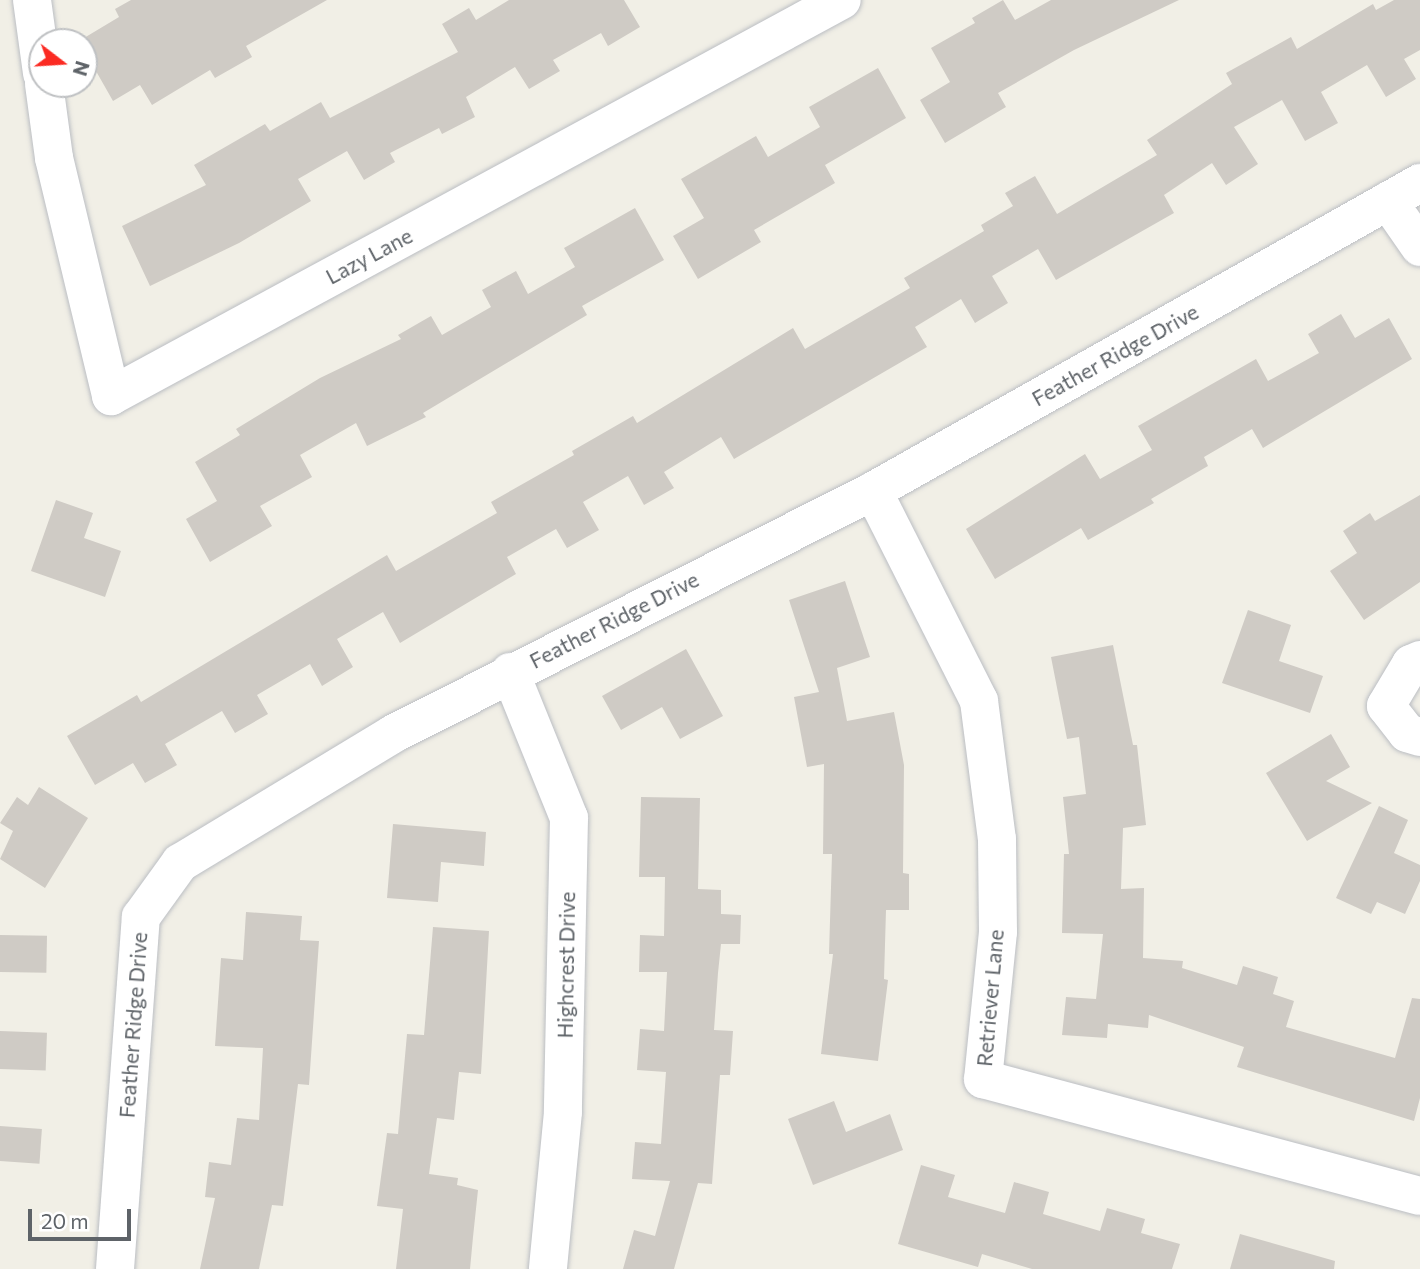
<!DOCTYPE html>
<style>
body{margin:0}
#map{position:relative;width:1420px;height:1269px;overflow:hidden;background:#f1efe6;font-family:Commissioner,sans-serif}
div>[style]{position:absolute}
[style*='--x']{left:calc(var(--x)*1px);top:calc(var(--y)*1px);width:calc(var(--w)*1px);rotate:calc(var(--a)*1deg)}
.building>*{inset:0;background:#cfcbc5;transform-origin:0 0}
.roads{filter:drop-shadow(0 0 2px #bbbec3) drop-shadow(0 0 2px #bbbec3)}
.street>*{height:38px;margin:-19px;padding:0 19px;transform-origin:19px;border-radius:19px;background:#fff}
span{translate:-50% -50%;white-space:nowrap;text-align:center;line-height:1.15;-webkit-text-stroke:7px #fff;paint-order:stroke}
.street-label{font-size:21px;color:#5e6368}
.north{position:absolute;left:28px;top:28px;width:70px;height:70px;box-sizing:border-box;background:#fff;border:2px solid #bfc1c3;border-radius:50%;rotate:107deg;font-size:19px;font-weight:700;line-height:28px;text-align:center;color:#5e6368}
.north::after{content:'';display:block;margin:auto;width:24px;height:32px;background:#fb2b23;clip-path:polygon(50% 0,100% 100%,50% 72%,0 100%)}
.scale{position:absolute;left:28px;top:1209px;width:103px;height:32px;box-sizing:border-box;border:4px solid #5e6368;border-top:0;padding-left:9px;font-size:21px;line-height:24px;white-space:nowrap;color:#5e6368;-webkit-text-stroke:5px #fff;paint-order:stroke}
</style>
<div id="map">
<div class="building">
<div style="clip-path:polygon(131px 0,327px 0,246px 46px,252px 57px,215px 78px,210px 70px,152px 105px,140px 85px,113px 101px,84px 50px,84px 42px,79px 41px,119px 17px,115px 9px)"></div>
<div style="clip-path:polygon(509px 0,624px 0,640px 27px,608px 46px,601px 33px,553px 60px,560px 71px,529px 89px,515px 67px,466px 97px,475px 117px,442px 134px,439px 128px,390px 153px,395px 162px,364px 180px,347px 151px,298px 179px,311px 201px,239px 243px,150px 286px,122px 226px,206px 185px,194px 165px,265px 124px,270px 131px,321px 102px,330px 118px,458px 52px,442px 24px,469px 8px,476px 20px)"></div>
<div style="clip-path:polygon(1003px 0,1015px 20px,1051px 0,1179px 0,1074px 50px,998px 93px,1006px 107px,945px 143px,920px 100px,950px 82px,931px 48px,975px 23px,972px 18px)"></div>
<div style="clip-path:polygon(1394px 0,1420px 0,1420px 50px,1404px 59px,1416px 79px,1386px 97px,1367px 65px,1321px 92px,1338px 123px,1305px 141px,1282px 100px,1234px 127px,1258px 164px,1226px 185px,1212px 163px,1164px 195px,1174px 213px,1056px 280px,1038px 249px,992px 276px,1008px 303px,975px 323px,961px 299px,915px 327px,927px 347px,734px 459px,721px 437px,664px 472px,674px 488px,644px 505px,628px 476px,583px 502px,599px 530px,567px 548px,556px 529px,507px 557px,516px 574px,400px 643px,383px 612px,337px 639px,353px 667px,322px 686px,310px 664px,257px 695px,268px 714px,235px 733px,222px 711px,165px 744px,177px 765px,145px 783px,133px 763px,95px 785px,67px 736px,137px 695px,141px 702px,387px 555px,396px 571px,497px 513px,491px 502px,574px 455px,572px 451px,633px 416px,637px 423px,793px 328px,805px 349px,910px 288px,904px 278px,984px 231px,981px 225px,1013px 206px,1005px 193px,1035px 176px,1057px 214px,1157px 155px,1147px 140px,1232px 84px,1226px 73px,1291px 37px,1297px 49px,1373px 4px,1376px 10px)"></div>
<div style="clip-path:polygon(878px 68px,906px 118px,825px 165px,835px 183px,754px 230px,761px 242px,698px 279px,673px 236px,704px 218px,681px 179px,756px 136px,768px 157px,820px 127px,809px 107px)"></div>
<div style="clip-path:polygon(635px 208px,664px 260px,582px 306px,587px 315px,423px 413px,426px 417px,367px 446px,356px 423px,300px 455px,312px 477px,260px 506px,272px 526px,210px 562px,186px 519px,217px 501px,195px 462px,240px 435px,236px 429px,320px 378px,401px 339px,398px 335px,431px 316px,442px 335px,491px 307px,482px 290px,516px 271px,528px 294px,575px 267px,564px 248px)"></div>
<div style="clip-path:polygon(1341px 314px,1355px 338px,1389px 318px,1412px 359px,1263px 448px,1252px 429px,1204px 457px,1208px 466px,1151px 499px,1154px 503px,1088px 540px,1081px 528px,995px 579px,966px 529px,1085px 454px,1100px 479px,1152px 450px,1138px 426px,1256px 359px,1268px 381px,1319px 353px,1308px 334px)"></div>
<div style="clip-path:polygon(1420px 495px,1420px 582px,1364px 620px,1330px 571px,1357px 553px,1343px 531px,1370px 513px,1375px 521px)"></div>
<div style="clip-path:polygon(56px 500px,93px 513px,84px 538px,121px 551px,105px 597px,31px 571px)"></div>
<div style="clip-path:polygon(845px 581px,870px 657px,837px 668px,847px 721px,894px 712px,904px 765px,903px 873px,909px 874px,909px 910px,886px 910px,884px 979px,888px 980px,878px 1061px,821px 1054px,833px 954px,829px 954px,832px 854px,823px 854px,824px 764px,807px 767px,794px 697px,819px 692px,789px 600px)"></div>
<div style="clip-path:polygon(1248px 610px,1291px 625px,1279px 661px,1323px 676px,1310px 713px,1222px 683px)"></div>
<div style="clip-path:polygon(1113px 645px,1133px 745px,1137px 745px,1146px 825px,1123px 828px,1121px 889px,1144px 888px,1143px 958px,1183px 961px,1182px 968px,1237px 985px,1243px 966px,1278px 977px,1273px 994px,1294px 1001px,1286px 1027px,1395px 1058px,1412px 998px,1420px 999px,1420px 1098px,1414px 1121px,1237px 1067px,1244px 1047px,1149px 1015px,1148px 1028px,1108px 1024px,1107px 1038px,1062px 1035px,1066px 997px,1096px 999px,1103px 934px,1062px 933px,1064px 854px,1069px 854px,1063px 797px,1086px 794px,1079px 737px,1067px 739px,1051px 657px)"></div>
<div style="clip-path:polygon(686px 649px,723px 716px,680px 739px,662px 707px,621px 730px,602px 696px)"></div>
<div style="clip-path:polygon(1331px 734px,1350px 767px,1326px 781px,1372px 803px,1307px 841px,1266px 773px)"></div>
<div style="clip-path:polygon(39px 787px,88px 818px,45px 888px,0 859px,13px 831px,0 823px,17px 797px,28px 805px)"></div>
<div style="clip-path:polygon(641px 797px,700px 798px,698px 889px,721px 890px,721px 914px,741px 915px,740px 944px,721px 944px,718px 973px,714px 1030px,733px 1031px,730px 1075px,720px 1075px,712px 1184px,698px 1183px,674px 1269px,623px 1269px,634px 1230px,655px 1236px,670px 1181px,632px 1179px,635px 1142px,661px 1144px,666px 1072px,637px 1070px,640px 1029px,664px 1031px,667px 972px,639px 972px,640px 935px,664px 936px,665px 877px,639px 877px)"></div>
<div style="clip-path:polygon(1379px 806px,1408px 820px,1394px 853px,1420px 865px,1420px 881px,1405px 914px,1377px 902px,1371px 914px,1336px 898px)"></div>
<div style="clip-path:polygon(393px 824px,486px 832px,484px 866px,441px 862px,438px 902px,387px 898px)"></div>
<div style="clip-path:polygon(246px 912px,302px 916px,300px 940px,319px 941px,309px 1085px,298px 1084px,283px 1206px,272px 1205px,259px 1269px,200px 1269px,215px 1198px,205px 1197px,209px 1162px,231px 1165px,237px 1118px,259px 1120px,263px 1048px,215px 1046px,221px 958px,243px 960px)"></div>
<div style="clip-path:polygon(433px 927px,489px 931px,481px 1074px,459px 1072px,454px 1120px,437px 1118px,429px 1174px,458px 1178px,457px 1185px,478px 1190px,473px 1237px,470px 1269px,396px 1269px,403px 1209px,377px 1206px,387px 1133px,398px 1134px,407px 1034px,424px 1035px)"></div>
<div style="left:0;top:935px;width:47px;height:37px;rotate:1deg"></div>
<div style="left:0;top:1031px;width:47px;height:38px;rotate:2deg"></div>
<div style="clip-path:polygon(834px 1101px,846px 1132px,890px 1114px,903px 1150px,813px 1185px,788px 1119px)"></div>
<div style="left:0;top:1126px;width:42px;height:35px;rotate:4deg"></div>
<div style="clip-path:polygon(921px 1165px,955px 1175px,948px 1197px,1005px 1213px,1014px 1182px,1049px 1192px,1043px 1214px,1100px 1231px,1107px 1208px,1145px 1219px,1141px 1233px,1180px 1244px,1172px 1269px,1032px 1269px,982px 1254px,978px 1267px,898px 1244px)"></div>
<div style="clip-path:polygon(1240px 1234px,1335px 1261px,1334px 1269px,1230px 1269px)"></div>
</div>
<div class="roads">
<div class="street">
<div style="--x:32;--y:0;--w:74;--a:82.2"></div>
<div style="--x:44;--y:84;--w:75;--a:82.3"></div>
<div style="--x:54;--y:158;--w:245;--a:76.5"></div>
<div style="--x:111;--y:396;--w:831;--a:-28.45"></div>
<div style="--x:1388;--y:201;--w:56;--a:55.2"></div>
<div style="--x:873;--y:491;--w:235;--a:63.2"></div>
<div style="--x:979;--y:701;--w:139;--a:82.6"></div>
<div style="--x:997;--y:839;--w:93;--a:89.4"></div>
<div style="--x:998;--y:932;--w:148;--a:95.8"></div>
<div style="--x:983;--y:1079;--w:452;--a:15"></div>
<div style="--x:1420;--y:660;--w:10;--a:156"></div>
<div style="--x:1411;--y:664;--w:49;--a:120.8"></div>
<div style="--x:1386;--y:706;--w:34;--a:52"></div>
<div style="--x:1407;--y:733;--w:14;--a:17"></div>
<div style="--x:510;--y:672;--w:157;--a:68"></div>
<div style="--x:569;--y:818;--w:294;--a:91.2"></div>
<div style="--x:563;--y:1112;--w:158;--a:95.5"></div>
<div style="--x:115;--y:1269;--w:353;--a:-85.8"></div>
<div style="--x:141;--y:917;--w:67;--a:-54.2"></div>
<div style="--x:180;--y:863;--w:249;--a:-31.2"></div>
<div style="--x:393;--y:734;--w:538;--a:-26.85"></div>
<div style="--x:873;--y:491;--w:628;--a:-29.38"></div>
</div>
</div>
<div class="street-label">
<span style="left:369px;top:256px;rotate:-28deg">Lazy Lane</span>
<span style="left:1115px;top:355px;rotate:-29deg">Feather Ridge Drive</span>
<span style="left:614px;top:620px;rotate:-27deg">Feather Ridge Drive</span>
<span style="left:566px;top:965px;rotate:-89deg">Highcrest Drive</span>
<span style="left:990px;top:998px;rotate:-85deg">Retriever Lane</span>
<span style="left:133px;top:1025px;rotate:-86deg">Feather Ridge Drive</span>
</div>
<div class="north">N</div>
<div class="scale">20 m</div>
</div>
